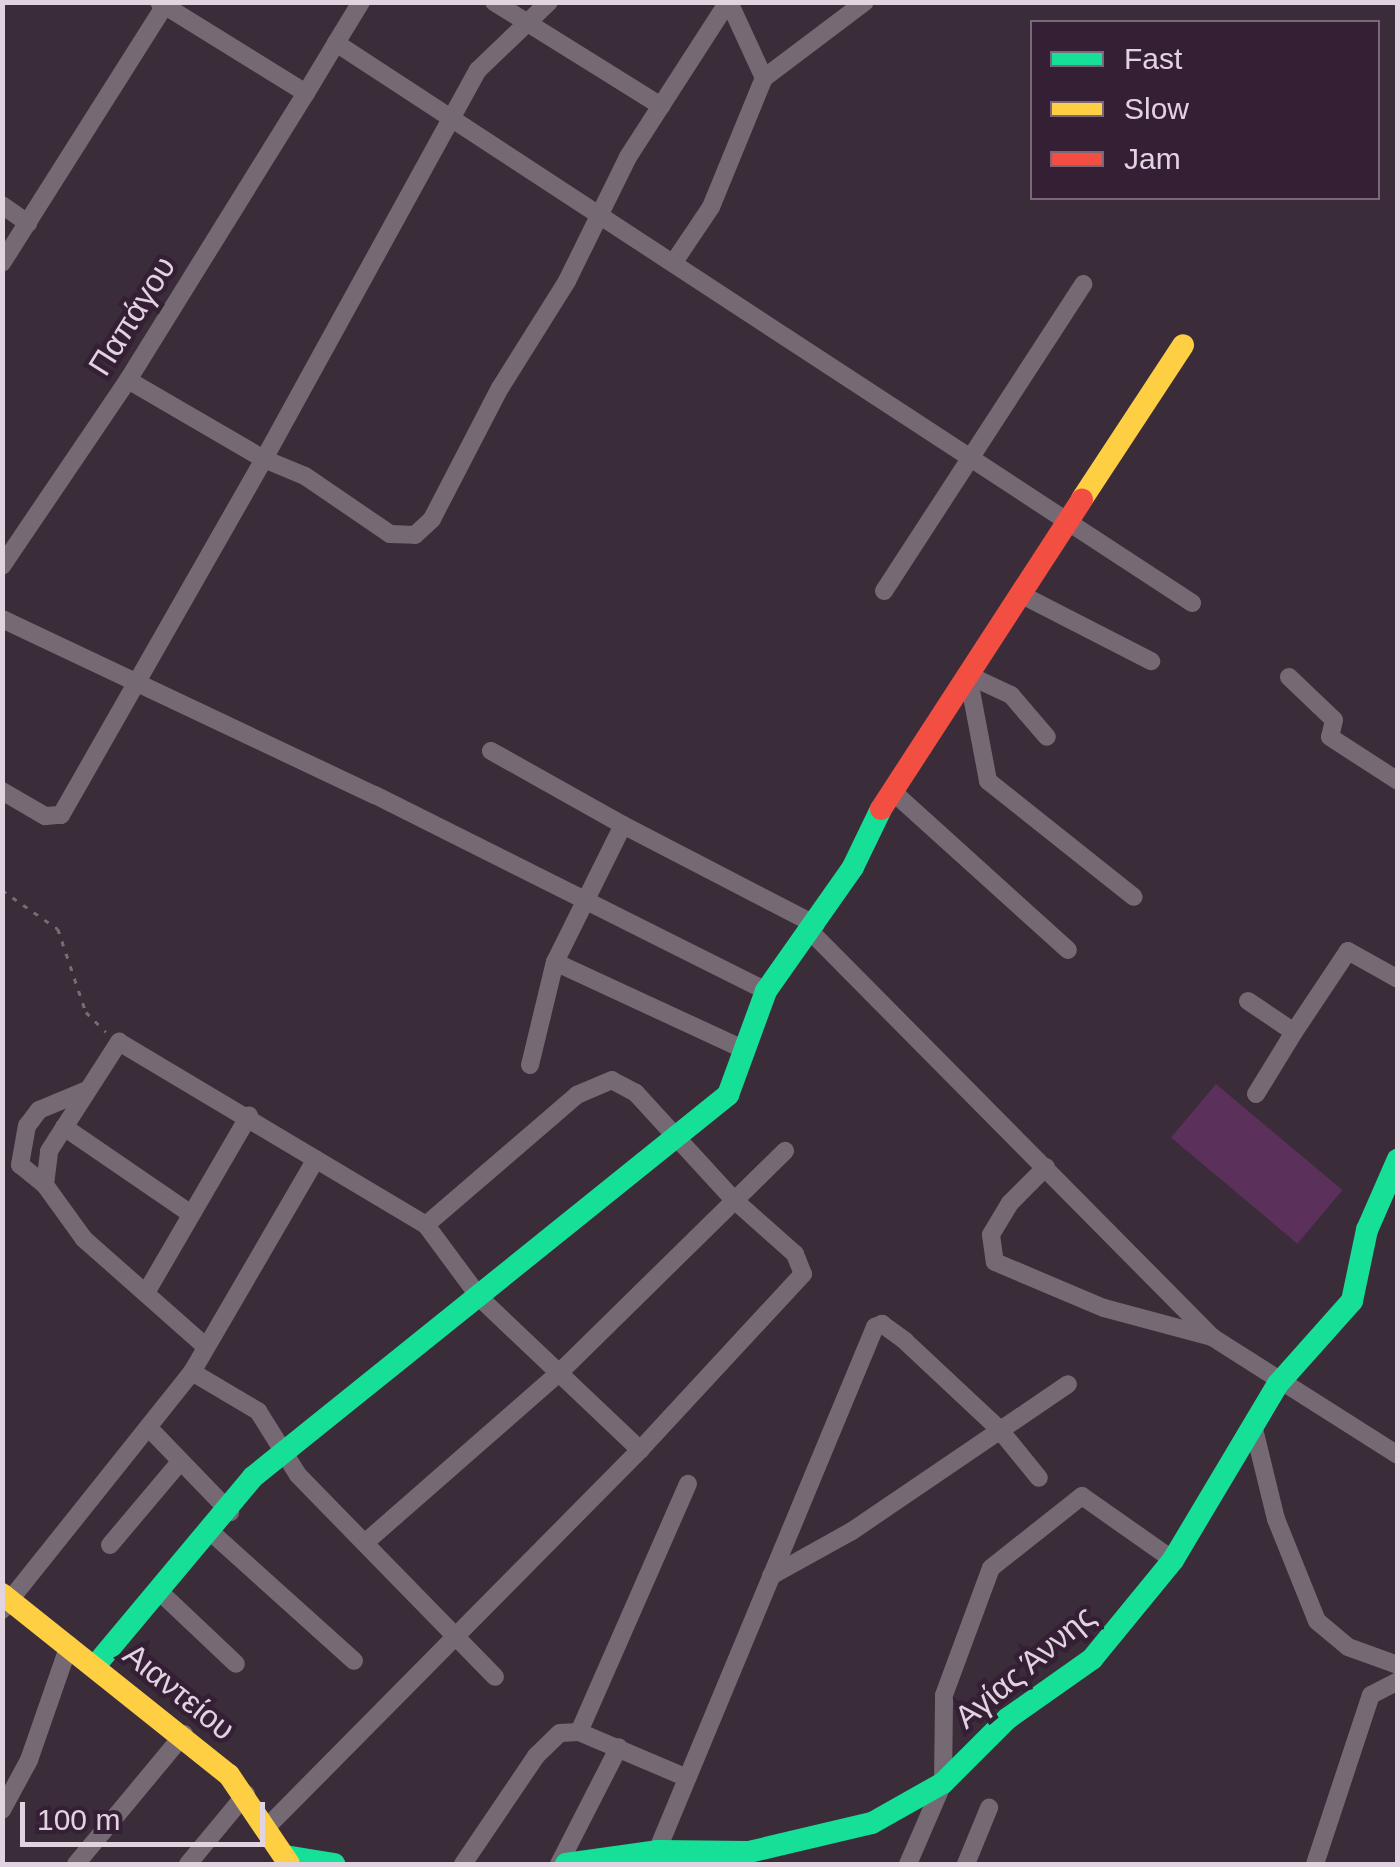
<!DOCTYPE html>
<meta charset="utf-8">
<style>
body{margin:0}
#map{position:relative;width:1400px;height:1867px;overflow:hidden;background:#3a2d39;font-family:Helvetica,sans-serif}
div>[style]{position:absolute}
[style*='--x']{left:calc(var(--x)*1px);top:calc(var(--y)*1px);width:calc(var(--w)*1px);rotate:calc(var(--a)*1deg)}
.green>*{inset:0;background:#5b305b;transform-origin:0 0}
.path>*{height:2.5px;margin-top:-1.25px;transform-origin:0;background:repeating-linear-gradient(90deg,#766c74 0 5px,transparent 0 13px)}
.street>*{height:18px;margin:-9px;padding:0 9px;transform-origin:9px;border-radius:9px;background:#756a74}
.fast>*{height:22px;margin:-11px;padding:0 11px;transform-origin:11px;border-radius:11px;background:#16e098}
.slow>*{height:22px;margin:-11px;padding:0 11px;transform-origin:11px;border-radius:11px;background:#ffcf43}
.jam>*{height:22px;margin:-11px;padding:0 11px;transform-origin:11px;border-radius:11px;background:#f24e42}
span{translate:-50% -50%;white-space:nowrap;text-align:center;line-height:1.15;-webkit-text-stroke:9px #351f34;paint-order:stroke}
.street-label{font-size:32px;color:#e2d3e1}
.frame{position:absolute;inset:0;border:5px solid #e2d3e1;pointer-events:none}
.legend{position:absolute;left:1030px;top:20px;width:350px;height:180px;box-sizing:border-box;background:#351f34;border:2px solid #7a6779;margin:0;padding:12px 18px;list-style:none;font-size:30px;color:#e2d3e1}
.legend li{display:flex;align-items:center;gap:20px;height:50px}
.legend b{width:50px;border:2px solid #7a6779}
.scale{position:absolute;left:20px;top:1802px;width:245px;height:45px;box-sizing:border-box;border:5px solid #e2d3e1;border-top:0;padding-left:12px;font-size:30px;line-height:35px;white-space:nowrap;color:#e2d3e1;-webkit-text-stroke:8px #351f34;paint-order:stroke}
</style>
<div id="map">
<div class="green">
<div style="left:1216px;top:1084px;width:165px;height:70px;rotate:40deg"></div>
</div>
<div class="path">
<div style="--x:2;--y:890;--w:68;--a:34.9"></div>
<div style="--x:58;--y:929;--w:88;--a:71.4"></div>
<div style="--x:86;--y:1012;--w:28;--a:45"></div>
</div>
<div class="street">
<div style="--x:159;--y:2;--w:173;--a:31.8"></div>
<div style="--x:306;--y:93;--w:58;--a:-59"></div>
<div style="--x:336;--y:43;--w:1023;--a:33.19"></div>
<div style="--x:494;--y:2;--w:197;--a:31.9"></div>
<div style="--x:729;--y:2;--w:84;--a:65.3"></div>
<div style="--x:764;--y:78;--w:126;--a:-37"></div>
<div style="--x:336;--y:43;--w:48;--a:-58.6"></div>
<div style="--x:2;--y:205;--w:32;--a:35"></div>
<div style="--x:674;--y:262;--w:66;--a:-56.1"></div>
<div style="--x:711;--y:207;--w:139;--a:-67.7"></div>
<div style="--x:2;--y:263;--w:309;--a:-57.7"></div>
<div style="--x:128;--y:380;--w:157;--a:30.2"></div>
<div style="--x:264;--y:459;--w:444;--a:-61.2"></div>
<div style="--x:478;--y:70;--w:98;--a:-43.8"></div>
<div style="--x:2;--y:566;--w:225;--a:-55.9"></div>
<div style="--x:128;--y:380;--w:338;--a:-58.2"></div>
<div style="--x:884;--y:591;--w:366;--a:-57"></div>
<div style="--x:1024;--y:596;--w:143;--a:27.1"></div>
<div style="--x:2;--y:619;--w:412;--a:25.3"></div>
<div style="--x:375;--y:795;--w:437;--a:26.6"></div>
<div style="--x:968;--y:675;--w:108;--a:79.3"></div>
<div style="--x:988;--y:781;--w:186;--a:38.5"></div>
<div style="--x:968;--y:675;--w:47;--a:24.9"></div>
<div style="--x:1011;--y:695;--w:55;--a:49.4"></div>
<div style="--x:1289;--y:677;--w:62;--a:43.7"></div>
<div style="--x:1334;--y:720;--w:17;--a:103"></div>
<div style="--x:1330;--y:737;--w:81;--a:32.9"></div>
<div style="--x:491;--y:751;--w:151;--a:29.3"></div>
<div style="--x:2;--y:791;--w:50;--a:30.2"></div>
<div style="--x:45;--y:816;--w:16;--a:-4"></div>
<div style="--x:61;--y:815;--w:410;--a:-60.3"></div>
<div style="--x:264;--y:459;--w:44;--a:22.5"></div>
<div style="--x:305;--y:476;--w:103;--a:34.3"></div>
<div style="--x:390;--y:534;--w:25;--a:2"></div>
<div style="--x:415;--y:535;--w:23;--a:-43"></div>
<div style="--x:432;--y:519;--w:148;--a:-62.6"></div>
<div style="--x:500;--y:388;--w:126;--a:-57.9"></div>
<div style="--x:567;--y:281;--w:138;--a:-63.8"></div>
<div style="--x:628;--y:157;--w:184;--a:-57.2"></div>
<div style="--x:892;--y:791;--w:237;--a:42.1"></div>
<div style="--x:811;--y:932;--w:570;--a:45.28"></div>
<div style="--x:1212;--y:1337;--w:220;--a:32.4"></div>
<div style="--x:1248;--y:1001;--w:55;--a:34"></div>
<div style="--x:1294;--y:1032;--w:97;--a:-56.3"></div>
<div style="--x:1348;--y:951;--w:57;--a:29.2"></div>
<div style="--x:743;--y:1049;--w:207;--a:-155.2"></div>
<div style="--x:555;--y:962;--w:153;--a:-63.6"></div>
<div style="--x:623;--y:825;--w:217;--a:27.4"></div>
<div style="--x:530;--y:1065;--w:106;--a:-76.4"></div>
<div style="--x:1256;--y:1094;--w:73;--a:-58.5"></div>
<div style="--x:64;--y:1127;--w:154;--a:34.4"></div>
<div style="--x:1046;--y:1167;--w:51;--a:135"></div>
<div style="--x:1010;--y:1203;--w:37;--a:121"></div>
<div style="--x:991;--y:1235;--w:27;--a:82"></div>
<div style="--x:995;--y:1262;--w:118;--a:22.9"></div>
<div style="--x:1104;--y:1308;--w:112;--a:15"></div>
<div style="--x:45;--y:1185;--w:32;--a:-141"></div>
<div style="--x:20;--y:1165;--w:40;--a:-80"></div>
<div style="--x:27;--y:1126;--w:20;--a:-53"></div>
<div style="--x:39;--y:1110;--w:52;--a:-22.6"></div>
<div style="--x:147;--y:1291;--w:203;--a:-59.8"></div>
<div style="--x:205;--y:1346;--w:162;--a:-138.5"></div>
<div style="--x:84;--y:1239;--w:67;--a:-125.8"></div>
<div style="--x:45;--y:1185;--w:34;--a:-83"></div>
<div style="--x:49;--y:1151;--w:130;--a:-57.3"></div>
<div style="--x:119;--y:1042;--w:357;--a:30.8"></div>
<div style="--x:426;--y:1225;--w:91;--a:53.5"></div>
<div style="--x:480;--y:1298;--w:221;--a:43.5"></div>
<div style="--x:192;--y:1372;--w:77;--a:30.6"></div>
<div style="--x:258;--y:1411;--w:75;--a:58"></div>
<div style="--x:298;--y:1475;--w:282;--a:45.7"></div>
<div style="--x:1253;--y:1425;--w:97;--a:76.3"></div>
<div style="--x:1276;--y:1519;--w:110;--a:68.1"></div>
<div style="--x:1317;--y:1621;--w:40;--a:40"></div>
<div style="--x:1348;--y:1647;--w:53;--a:19.8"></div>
<div style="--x:149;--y:1428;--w:117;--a:46"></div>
<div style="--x:212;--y:1533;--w:191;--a:42"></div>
<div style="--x:367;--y:1541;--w:255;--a:-41.2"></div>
<div style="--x:559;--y:1373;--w:317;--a:-44.5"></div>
<div style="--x:110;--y:1545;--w:109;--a:-49.9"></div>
<div style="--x:771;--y:1576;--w:93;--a:-29.1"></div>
<div style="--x:852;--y:1531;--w:261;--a:-34.2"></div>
<div style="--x:161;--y:1593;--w:103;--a:43.4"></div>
<div style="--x:2;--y:1610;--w:305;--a:-51.4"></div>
<div style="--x:192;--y:1372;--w:246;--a:-59.8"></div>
<div style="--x:579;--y:1732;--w:271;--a:-66.3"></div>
<div style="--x:2;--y:1810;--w:57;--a:-61.6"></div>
<div style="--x:29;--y:1760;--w:122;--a:-70.8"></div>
<div style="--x:268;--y:1826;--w:529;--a:-45.31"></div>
<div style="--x:640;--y:1450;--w:240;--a:-47.2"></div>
<div style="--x:803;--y:1274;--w:22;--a:-112"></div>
<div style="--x:795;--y:1254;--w:83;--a:-138.4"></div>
<div style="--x:733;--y:1199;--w:144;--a:-132.5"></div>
<div style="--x:636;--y:1093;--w:27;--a:-152"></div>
<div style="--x:612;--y:1080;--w:38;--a:157"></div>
<div style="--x:577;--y:1095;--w:199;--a:139.3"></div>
<div style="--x:657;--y:1851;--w:568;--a:-67.41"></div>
<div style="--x:875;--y:1327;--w:8;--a:-23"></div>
<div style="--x:882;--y:1324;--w:29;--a:36"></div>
<div style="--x:905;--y:1341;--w:129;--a:43.1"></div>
<div style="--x:999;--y:1429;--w:63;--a:50.8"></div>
<div style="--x:76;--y:1864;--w:169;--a:-50.3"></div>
<div style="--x:188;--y:1864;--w:91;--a:-50.4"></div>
<div style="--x:463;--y:1864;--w:130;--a:-55.9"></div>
<div style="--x:536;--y:1756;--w:33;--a:-44"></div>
<div style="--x:560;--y:1733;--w:19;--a:-3"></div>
<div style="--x:579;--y:1732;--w:115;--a:23"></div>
<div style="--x:559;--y:1864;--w:131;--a:-62.9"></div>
<div style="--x:908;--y:1864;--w:88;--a:-66.6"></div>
<div style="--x:943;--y:1783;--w:88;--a:-89.3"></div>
<div style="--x:944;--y:1695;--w:135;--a:-69.7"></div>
<div style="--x:991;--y:1568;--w:116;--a:-38.4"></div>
<div style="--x:1082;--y:1496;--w:111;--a:35.1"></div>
<div style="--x:966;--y:1864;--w:61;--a:-67.7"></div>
<div style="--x:1315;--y:1864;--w:178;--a:-71.7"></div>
<div style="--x:1371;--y:1695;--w:30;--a:-27"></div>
</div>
<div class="fast">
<div style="--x:95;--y:1666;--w:246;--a:-50.1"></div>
<div style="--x:253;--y:1477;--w:610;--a:-38.81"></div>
<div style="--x:728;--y:1095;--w:111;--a:-69.9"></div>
<div style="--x:766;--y:991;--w:151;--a:-54.9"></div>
<div style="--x:853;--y:867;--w:64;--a:-64.2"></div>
<div style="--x:285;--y:1856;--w:50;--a:9.3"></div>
<div style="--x:566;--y:1864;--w:92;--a:-8.1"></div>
<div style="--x:657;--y:1851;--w:92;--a:0.6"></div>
<div style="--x:749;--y:1852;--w:126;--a:-13.3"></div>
<div style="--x:872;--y:1823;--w:81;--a:-29.4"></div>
<div style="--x:943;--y:1783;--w:91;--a:-45"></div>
<div style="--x:1007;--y:1719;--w:104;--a:-35.2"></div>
<div style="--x:1092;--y:1659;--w:128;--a:-50.7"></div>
<div style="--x:1173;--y:1560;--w:205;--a:-59.2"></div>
<div style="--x:1278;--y:1384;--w:111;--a:-48.3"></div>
<div style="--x:1352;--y:1301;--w:73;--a:-78.1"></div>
<div style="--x:1367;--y:1230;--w:77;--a:-66.4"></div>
</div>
<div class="slow">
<div style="--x:1082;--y:499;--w:184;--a:-56.7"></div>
<div style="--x:2;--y:1594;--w:290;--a:38.6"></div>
<div style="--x:229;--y:1775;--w:107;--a:56"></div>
</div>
<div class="jam">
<div style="--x:881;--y:809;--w:369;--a:-57"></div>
</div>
<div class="street-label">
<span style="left:132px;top:316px;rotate:-58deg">Παπάγου</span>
<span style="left:1025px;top:1667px;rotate:-40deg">Αγίας Άννης</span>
<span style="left:179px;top:1692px;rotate:39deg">Αιαντείου</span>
</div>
<div class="frame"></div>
<ul class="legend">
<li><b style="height:12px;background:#16e098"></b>Fast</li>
<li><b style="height:12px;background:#ffcf43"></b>Slow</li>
<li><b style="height:12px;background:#f24e42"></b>Jam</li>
</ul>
<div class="scale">100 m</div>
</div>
